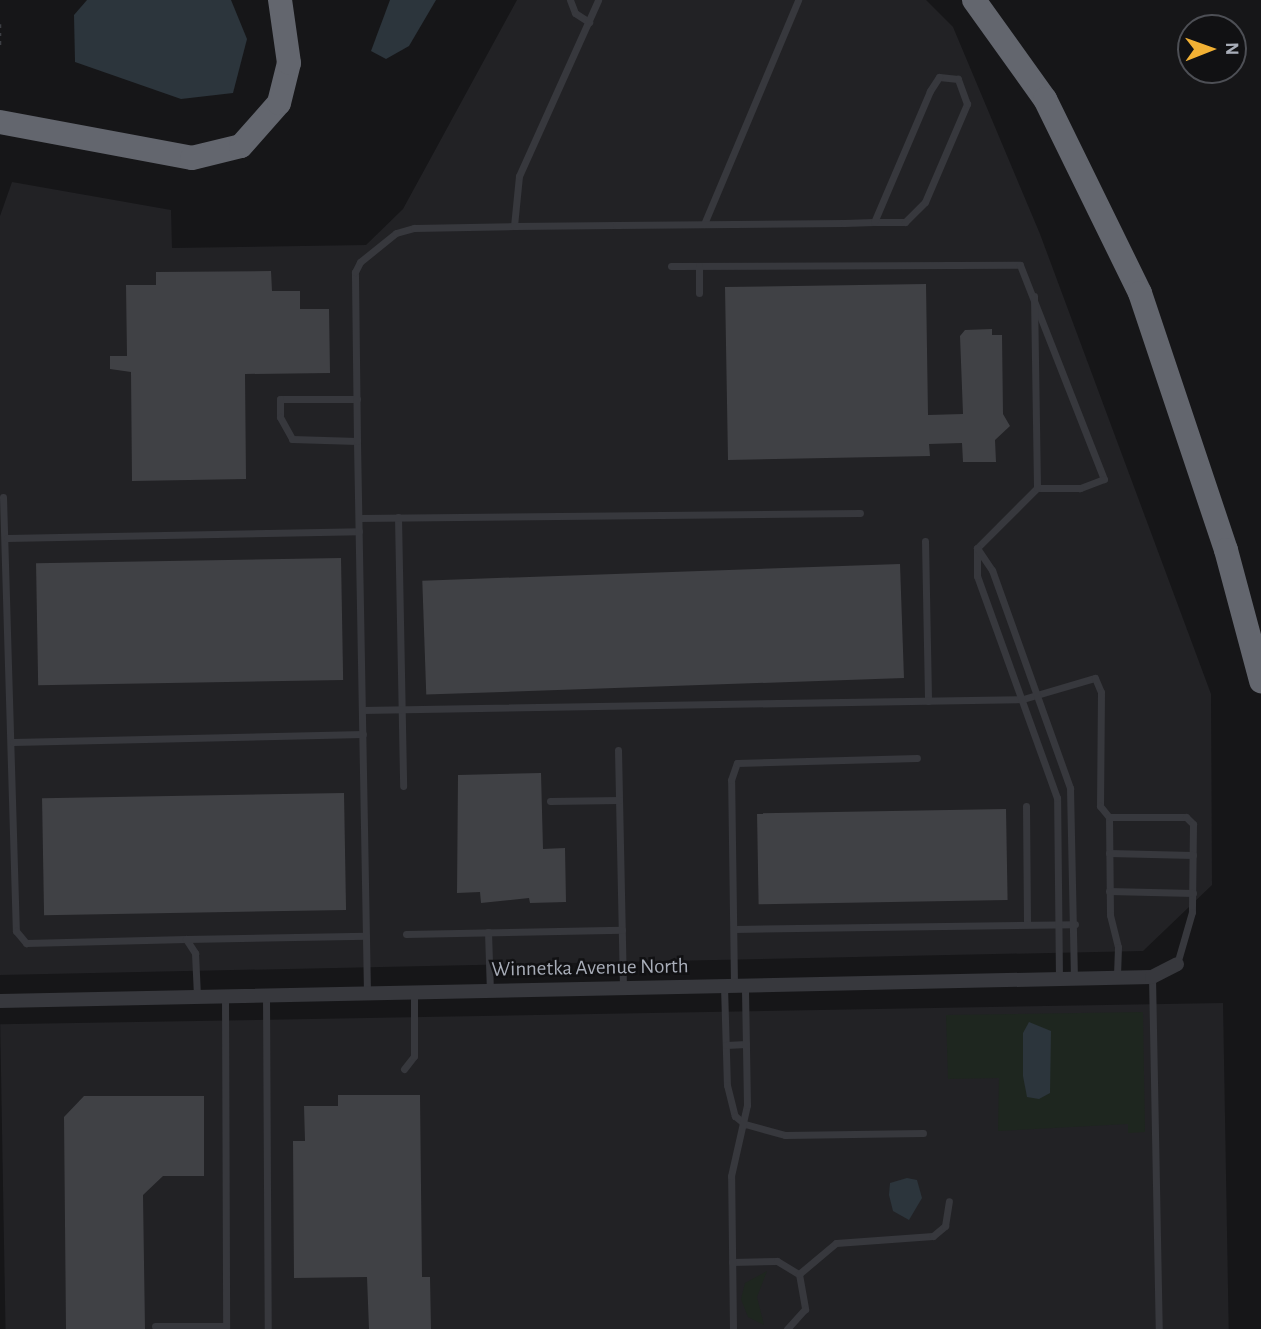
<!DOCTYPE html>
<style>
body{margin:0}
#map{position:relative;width:1261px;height:1329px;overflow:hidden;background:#161618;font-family:"Alegreya Sans",sans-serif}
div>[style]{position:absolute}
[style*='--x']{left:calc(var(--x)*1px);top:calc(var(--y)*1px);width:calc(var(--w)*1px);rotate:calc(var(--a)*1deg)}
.built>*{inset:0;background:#222225;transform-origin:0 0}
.green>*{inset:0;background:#1e261f}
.water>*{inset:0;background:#2c353c}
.building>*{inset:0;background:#404145;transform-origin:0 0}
.path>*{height:2.5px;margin-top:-1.25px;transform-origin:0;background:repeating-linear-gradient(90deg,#3d3f44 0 3.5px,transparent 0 8.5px)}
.lane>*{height:7px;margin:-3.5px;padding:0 3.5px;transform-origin:3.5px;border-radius:3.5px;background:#37383d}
.street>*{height:14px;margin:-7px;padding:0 7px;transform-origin:7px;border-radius:7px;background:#37383d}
.highway>*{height:24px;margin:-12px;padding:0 12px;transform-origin:12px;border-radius:12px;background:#63666e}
span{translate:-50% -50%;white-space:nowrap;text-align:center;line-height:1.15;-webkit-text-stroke:5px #111113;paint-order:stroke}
.street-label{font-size:21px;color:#a8adb8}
.north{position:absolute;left:1177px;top:14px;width:70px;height:70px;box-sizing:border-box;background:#111113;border:2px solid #4d4f55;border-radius:50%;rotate:89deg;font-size:19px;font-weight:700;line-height:28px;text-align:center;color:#a8adb8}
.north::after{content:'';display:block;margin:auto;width:24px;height:32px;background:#f2b134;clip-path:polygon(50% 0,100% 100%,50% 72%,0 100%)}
</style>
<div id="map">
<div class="built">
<div style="clip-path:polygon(517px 0,926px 0,953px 27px,1040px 234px,1211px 694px,1212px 885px,1143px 951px,0 975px,0 216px,12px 182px,171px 210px,172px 248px,366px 245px,403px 209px)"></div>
<div style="left:1223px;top:1003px;width:326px;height:1223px;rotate:89deg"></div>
</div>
<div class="green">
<div style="clip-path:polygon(1143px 1012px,1145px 1132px,1128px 1133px,1128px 1124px,998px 1131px,999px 1078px,948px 1079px,946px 1015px)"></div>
<div style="clip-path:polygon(767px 1271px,757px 1297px,764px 1325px,748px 1317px,741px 1299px,745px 1283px)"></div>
</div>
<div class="water">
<div style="clip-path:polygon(87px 0,231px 0,247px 39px,233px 93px,181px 99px,75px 62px,74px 15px)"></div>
<div style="clip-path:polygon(390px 0,436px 0,409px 46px,386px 59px,371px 51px)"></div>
<div style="clip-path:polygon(1029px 1022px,1051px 1031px,1050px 1093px,1039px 1099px,1027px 1097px,1023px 1076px,1023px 1033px)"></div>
<div style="clip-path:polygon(907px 1178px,917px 1180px,922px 1198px,909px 1220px,893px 1211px,889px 1195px,890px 1183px)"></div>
</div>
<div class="building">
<div style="clip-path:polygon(271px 271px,272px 291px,300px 291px,300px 309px,329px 309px,330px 373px,245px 374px,246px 479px,132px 481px,131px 372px,110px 369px,110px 356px,127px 356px,126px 285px,156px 285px,156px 272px)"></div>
<div style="clip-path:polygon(926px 284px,928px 415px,963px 414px,960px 336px,965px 330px,992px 329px,992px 335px,1002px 335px,1003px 414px,1010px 426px,995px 440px,996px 462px,963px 462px,962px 443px,929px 444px,930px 456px,728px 460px,725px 287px)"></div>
<div style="left:341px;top:558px;width:122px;height:305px;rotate:89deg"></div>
<div style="left:900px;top:564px;width:114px;height:478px;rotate:88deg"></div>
<div style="clip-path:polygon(541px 773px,543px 849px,565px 848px,566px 902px,530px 903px,529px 898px,481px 903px,480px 892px,457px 893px,458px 775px)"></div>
<div style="left:344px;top:793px;width:117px;height:302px;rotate:89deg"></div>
<div style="left:1006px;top:809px;width:91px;height:249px;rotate:89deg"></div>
<div style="clip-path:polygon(338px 1095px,420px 1095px,422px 1277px,430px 1277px,431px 1329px,369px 1329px,367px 1277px,294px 1278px,293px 1141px,305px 1141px,304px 1106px,338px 1106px)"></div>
<div style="clip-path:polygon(84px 1096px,204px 1096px,204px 1176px,163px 1176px,143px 1195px,145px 1329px,66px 1329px,64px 1117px)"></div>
</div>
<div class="path">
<div style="--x:0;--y:24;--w:24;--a:90"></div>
</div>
<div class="lane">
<div style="--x:570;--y:0;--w:14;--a:69"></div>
<div style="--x:575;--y:13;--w:17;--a:33"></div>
<div style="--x:704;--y:224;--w:243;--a:-67.2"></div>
<div style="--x:514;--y:226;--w:50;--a:-84.3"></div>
<div style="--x:519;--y:176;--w:193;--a:-65.8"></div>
<div style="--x:671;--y:266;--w:349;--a:-0.2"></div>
<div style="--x:1020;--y:265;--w:230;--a:68.6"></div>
<div style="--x:1104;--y:479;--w:26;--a:159"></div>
<div style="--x:1080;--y:488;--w:43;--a:180"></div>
<div style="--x:1037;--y:488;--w:85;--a:135"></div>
<div style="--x:699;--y:266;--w:27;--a:90"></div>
<div style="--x:1034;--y:296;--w:192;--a:89.1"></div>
<div style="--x:357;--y:399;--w:77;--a:180"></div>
<div style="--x:280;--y:399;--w:18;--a:90"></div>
<div style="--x:280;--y:417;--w:25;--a:61"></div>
<div style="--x:292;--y:439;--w:65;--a:1.8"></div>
<div style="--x:3;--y:497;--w:434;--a:88.3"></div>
<div style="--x:16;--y:931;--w:16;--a:50"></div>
<div style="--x:26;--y:943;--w:160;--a:-1.4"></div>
<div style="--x:186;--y:939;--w:17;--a:57"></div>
<div style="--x:195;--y:953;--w:43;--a:87.3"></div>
<div style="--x:398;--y:517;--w:269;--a:88.9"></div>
<div style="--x:359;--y:518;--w:501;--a:-0.57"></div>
<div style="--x:7;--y:538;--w:352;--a:-1.1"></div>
<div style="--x:925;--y:541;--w:160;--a:88.9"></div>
<div style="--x:362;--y:710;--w:661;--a:-0.95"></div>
<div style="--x:1023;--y:699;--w:75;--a:-16.3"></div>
<div style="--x:1095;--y:678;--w:15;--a:67"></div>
<div style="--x:1101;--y:692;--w:114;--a:90.5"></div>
<div style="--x:1100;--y:806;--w:14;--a:51"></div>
<div style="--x:1109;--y:817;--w:98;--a:89.4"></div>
<div style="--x:1110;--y:915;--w:33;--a:76"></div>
<div style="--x:1118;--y:947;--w:31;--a:92"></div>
<div style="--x:13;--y:742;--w:350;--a:-1.3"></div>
<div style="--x:618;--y:750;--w:237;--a:88.8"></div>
<div style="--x:550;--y:801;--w:69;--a:-0.8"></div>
<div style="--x:1026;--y:806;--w:118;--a:89.5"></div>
<div style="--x:1109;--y:817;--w:77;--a:0"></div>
<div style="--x:1186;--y:817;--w:10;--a:45"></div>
<div style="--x:1193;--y:824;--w:88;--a:90.7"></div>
<div style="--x:1192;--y:912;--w:54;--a:106.1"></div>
<div style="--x:1109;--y:853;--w:84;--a:1.4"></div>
<div style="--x:1109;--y:891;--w:84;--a:1.4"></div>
<div style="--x:734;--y:929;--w:341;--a:-0.8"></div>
<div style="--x:488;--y:932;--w:59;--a:88.1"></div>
<div style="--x:406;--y:934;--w:216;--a:-1.1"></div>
<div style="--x:186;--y:939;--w:180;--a:-1"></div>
<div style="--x:1152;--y:977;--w:352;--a:88.9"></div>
<div style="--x:1059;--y:979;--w:181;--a:-90.6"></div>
<div style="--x:1057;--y:798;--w:236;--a:-109.8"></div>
<div style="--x:977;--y:576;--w:28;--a:-90"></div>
<div style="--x:977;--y:548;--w:27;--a:56"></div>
<div style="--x:992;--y:570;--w:232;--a:70.3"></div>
<div style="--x:1070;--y:788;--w:190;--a:88.8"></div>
<div style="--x:734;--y:985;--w:205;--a:-90.8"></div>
<div style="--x:731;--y:780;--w:18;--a:-71"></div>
<div style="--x:737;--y:763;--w:180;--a:-1.6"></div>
<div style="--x:724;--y:986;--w:99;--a:88.3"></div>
<div style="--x:727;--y:1085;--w:32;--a:76"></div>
<div style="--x:735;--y:1116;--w:13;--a:39"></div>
<div style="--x:745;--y:1124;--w:41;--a:15.4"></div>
<div style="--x:785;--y:1135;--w:138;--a:-0.8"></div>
<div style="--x:367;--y:993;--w:552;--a:-91.04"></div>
<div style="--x:357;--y:441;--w:169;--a:-90.7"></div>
<div style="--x:355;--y:272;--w:11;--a:-63"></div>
<div style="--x:360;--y:262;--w:46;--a:-38.9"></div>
<div style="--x:396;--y:233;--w:19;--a:-16"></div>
<div style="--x:414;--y:228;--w:100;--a:-1.1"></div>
<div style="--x:514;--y:226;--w:102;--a:-0.6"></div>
<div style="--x:616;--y:225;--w:228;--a:-0.5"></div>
<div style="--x:844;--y:223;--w:30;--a:-2"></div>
<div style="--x:874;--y:222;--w:31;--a:0"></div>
<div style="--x:905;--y:222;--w:28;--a:-45"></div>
<div style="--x:925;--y:202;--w:107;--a:-66.8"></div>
<div style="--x:967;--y:104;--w:27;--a:-110"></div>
<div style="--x:958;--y:79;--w:19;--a:-174"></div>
<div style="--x:939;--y:77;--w:17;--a:123"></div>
<div style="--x:930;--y:91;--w:142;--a:113.1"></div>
<div style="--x:266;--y:995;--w:334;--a:89.7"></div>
<div style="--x:225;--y:996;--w:333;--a:89.8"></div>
<div style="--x:726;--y:1045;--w:20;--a:-3"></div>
<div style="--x:404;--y:1069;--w:16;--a:-52"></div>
<div style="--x:414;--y:1056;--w:63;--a:-90"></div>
<div style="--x:732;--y:1262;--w:45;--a:-1.3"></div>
<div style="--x:777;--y:1261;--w:26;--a:31"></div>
<div style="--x:799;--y:1274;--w:36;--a:80"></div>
<div style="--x:805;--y:1309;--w:27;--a:132"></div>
<div style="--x:799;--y:1274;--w:48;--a:-40"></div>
<div style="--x:836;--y:1243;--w:97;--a:-4.1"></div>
<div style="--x:933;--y:1236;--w:16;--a:-40"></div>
<div style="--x:945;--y:1226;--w:25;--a:-81"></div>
<div style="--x:155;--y:1326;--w:71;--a:0"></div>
<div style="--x:733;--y:1329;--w:153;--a:-90.7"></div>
<div style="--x:731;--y:1176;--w:73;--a:-77.3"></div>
<div style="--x:747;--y:1105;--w:120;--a:-91"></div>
</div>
<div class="street">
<div style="--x:0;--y:1001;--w:1152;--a:-1.19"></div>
<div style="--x:1152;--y:977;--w:28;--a:-27"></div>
</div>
<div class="highway">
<div style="--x:974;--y:0;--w:122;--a:54.4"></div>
<div style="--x:1045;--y:99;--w:216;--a:63.9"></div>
<div style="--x:1140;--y:293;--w:271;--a:71.5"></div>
<div style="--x:1226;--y:550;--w:136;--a:75"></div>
<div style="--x:0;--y:122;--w:195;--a:10.6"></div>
<div style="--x:192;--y:158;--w:50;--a:-13.8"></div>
<div style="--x:241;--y:146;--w:57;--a:-48.5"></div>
<div style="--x:279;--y:103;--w:41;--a:-76"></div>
<div style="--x:289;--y:63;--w:64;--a:-98.1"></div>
</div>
<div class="street-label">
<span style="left:590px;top:968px;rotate:-1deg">Winnetka Avenue North</span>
</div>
<div class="north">N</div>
</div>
